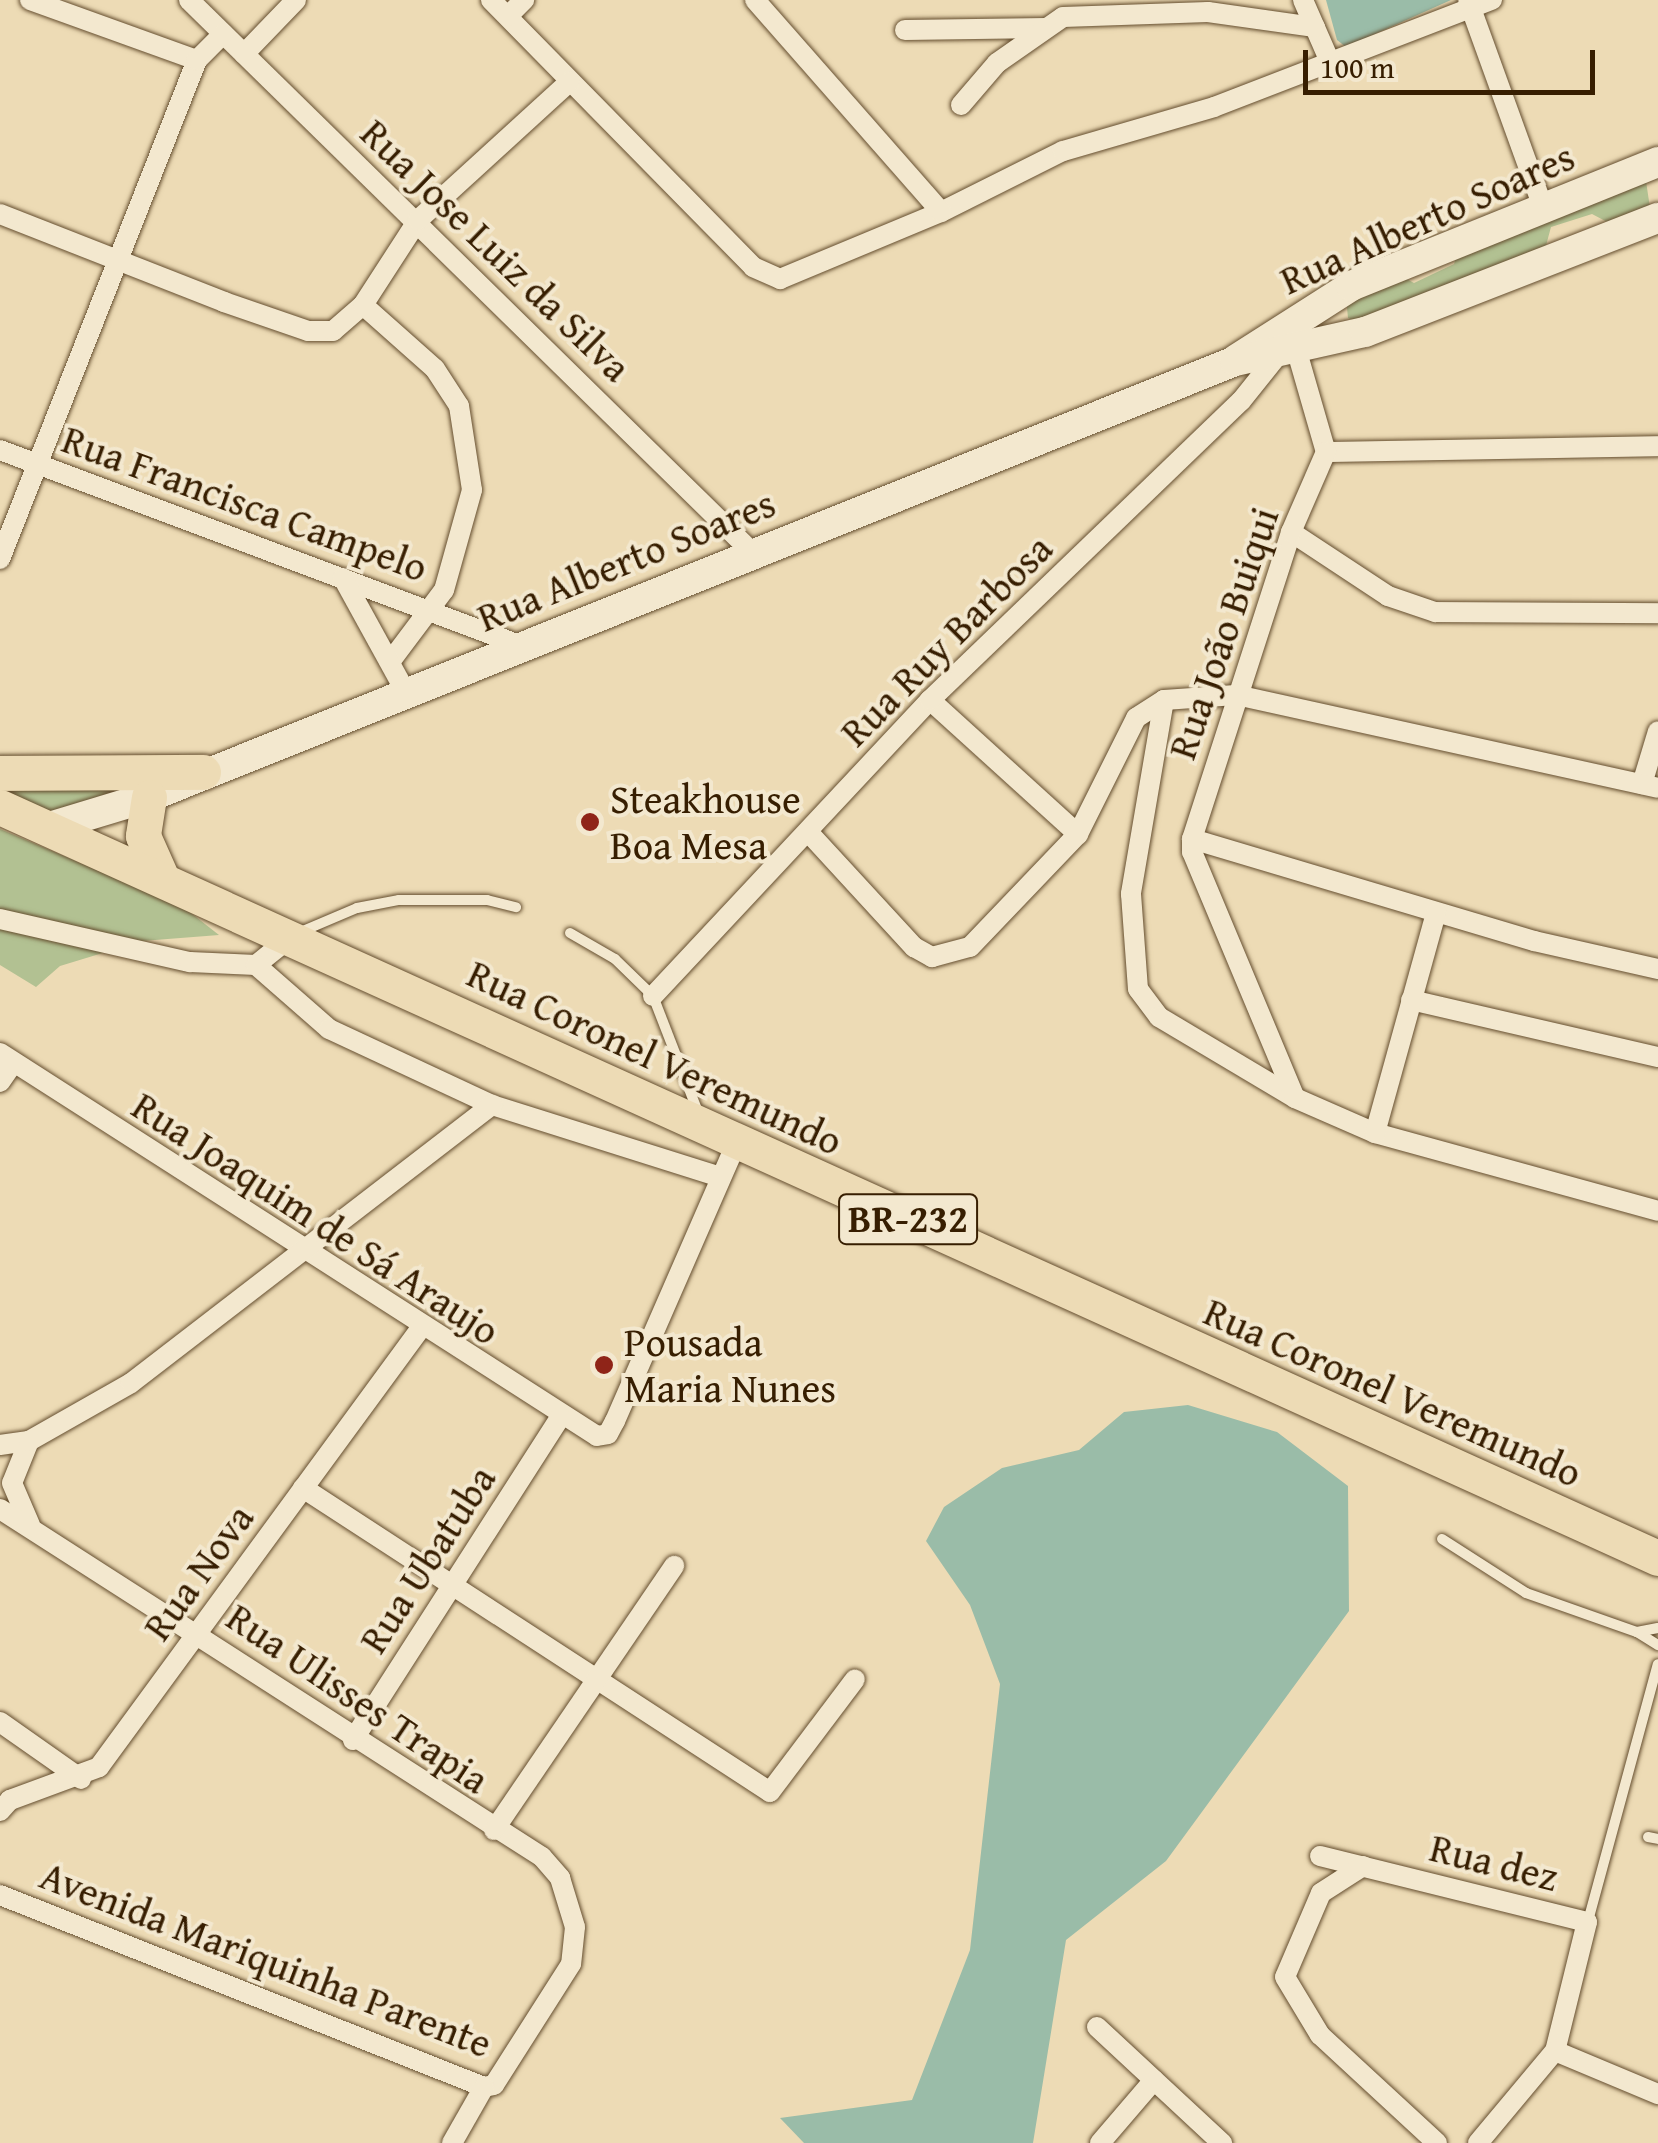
<!DOCTYPE html>
<meta charset="utf-8">
<style>
body{margin:0}
#map{position:relative;width:1658px;height:2143px;overflow:hidden;background:#eddbb5;font-family:"Gentium Book Plus",serif}
div>[style]{position:absolute}
[style*='--x']{left:calc(var(--x)*1px);top:calc(var(--y)*1px);width:calc(var(--w)*1px);rotate:calc(var(--a)*1deg)}
.green>*{inset:0;background:#b2c192}
.water>*{inset:0;background:#9abca8}
.roads{filter:drop-shadow(0 0 2px #644d2e) drop-shadow(0 0 2px #644d2e)}
.service>*{height:10px;margin:-5px;padding:0 5px;transform-origin:5px;border-radius:5px;background:#f3e8cf}
.minor>*{height:20px;margin:-10px;padding:0 10px;transform-origin:10px;border-radius:10px;background:#f3e8cf}
.secondary>*{height:30px;margin:-15px;padding:0 15px;transform-origin:15px;border-radius:15px;background:#f3e8cf}
.trunk>*{height:35px;margin:-17.5px;padding:0 17.5px;transform-origin:17.5px;border-radius:17.5px;background:#eddbb5}
.dots>*{width:28px;height:28px;translate:-50% -50%;box-sizing:border-box;border:5px solid #f3e8cf;border-radius:50%}
span{translate:-50% -50%;white-space:nowrap;text-align:center;line-height:1.15;-webkit-text-stroke:8px #f3e8cf;paint-order:stroke}
.shield-label span{padding:2px 8px;background:#f3e8cf;border:2px solid;border-radius:8px;-webkit-text-stroke-width:0}
.shield-label{font-size:38px;color:#371e01;font-weight:700}
.street-label{font-size:40px;color:#371e01}
.poi-label{font-size:40px;color:#371e01}
.left{translate:0 -50%;text-align:left}
.scale{position:absolute;left:1303px;top:50px;width:292px;height:45px;box-sizing:border-box;border:5px solid #371e01;border-top:0;padding-left:12px;font-size:30px;line-height:35px;white-space:nowrap;color:#371e01;-webkit-text-stroke:8px #f3e8cf;paint-order:stroke}
</style>
<div id="map">
<div class="green">
<div style="clip-path:polygon(1646px 181px,1650px 208px,1613px 225px,1592px 214px,1551px 227px,1544px 253px,1358px 322px,1348px 318px,1346px 298px,1401px 276px,1414px 283px,1454px 264px,1459px 248px)"></div>
<div style="clip-path:polygon(181px 781px,38px 817px,0 800px,0 787px)"></div>
<div style="clip-path:polygon(0 829px,182px 906px,219px 935px,142px 941px,60px 966px,36px 987px,0 965px)"></div>
</div>
<div class="water">
<div style="clip-path:polygon(1326px 0,1451px 0,1346px 47px,1337px 40px)"></div>
<div style="clip-path:polygon(1188px 1405px,1277px 1432px,1348px 1486px,1349px 1611px,1166px 1861px,1066px 1940px,1033px 2143px,804px 2143px,780px 2118px,912px 2100px,970px 1950px,1000px 1684px,970px 1605px,926px 1541px,944px 1507px,1002px 1468px,1079px 1450px,1124px 1412px)"></div>
</div>
<div class="roads">
<div class="service">
<div style="--x:298;--y:933;--w:64;--a:-23"></div>
<div style="--x:357;--y:908;--w:43;--a:-10.8"></div>
<div style="--x:399;--y:900;--w:88;--a:0"></div>
<div style="--x:487;--y:900;--w:30;--a:14"></div>
<div style="--x:570;--y:933;--w:52;--a:30"></div>
<div style="--x:615;--y:959;--w:53;--a:44.2"></div>
<div style="--x:653;--y:996;--w:124;--a:68.8"></div>
<div style="--x:1442;--y:1539;--w:100;--a:32.7"></div>
<div style="--x:1526;--y:1593;--w:118;--a:19.4"></div>
<div style="--x:1637;--y:1632;--w:25;--a:32"></div>
<div style="--x:1637;--y:1632;--w:21;--a:-11"></div>
<div style="--x:1648;--y:1837;--w:10;--a:11"></div>
<div style="--x:1588;--y:1921;--w:266;--a:-74.8"></div>
</div>
<div class="minor">
<div style="--x:30;--y:0;--w:177;--a:19.8"></div>
<div style="--x:189;--y:0;--w:790;--a:44.44"></div>
<div style="--x:491;--y:0;--w:374;--a:45.5"></div>
<div style="--x:753;--y:267;--w:30;--a:24"></div>
<div style="--x:780;--y:279;--w:174;--a:-22.6"></div>
<div style="--x:941;--y:212;--w:136;--a:-26.6"></div>
<div style="--x:1063;--y:151;--w:157;--a:-16.2"></div>
<div style="--x:1214;--y:107;--w:298;--a:-21.1"></div>
<div style="--x:755;--y:0;--w:282;--a:48.7"></div>
<div style="--x:1303;--y:0;--w:70;--a:66.4"></div>
<div style="--x:1468;--y:0;--w:220;--a:70.1"></div>
<div style="--x:508;--y:16;--w:23;--a:-45"></div>
<div style="--x:905;--y:30;--w:141;--a:-0.8"></div>
<div style="--x:244;--y:54;--w:75;--a:-46.1"></div>
<div style="--x:961;--y:105;--w:55;--a:-49.4"></div>
<div style="--x:997;--y:63;--w:80;--a:-34.9"></div>
<div style="--x:1063;--y:17;--w:145;--a:-2"></div>
<div style="--x:1208;--y:12;--w:108;--a:8"></div>
<div style="--x:0;--y:214;--w:241;--a:21.4"></div>
<div style="--x:224;--y:302;--w:89;--a:19"></div>
<div style="--x:308;--y:331;--w:25;--a:0"></div>
<div style="--x:333;--y:331;--w:40;--a:-41"></div>
<div style="--x:363;--y:305;--w:101;--a:-57.1"></div>
<div style="--x:418;--y:220;--w:205;--a:-42.4"></div>
<div style="--x:363;--y:305;--w:96;--a:41.6"></div>
<div style="--x:435;--y:369;--w:44;--a:57"></div>
<div style="--x:459;--y:406;--w:85;--a:81.2"></div>
<div style="--x:472;--y:490;--w:104;--a:105.6"></div>
<div style="--x:444;--y:590;--w:85;--a:126.9"></div>
<div style="--x:1293;--y:338;--w:119;--a:73.9"></div>
<div style="--x:0;--y:450;--w:558;--a:20.58"></div>
<div style="--x:1326;--y:452;--w:332;--a:-1"></div>
<div style="--x:1291;--y:532;--w:116;--a:33.4"></div>
<div style="--x:1388;--y:596;--w:50;--a:18.8"></div>
<div style="--x:1435;--y:612;--w:223;--a:0.3"></div>
<div style="--x:0;--y:559;--w:536;--a:-68.46"></div>
<div style="--x:197;--y:60;--w:37;--a:-45"></div>
<div style="--x:343;--y:578;--w:127;--a:61.2"></div>
<div style="--x:930;--y:700;--w:200;--a:42.2"></div>
<div style="--x:1164;--y:700;--w:197;--a:99.7"></div>
<div style="--x:1131;--y:894;--w:95;--a:85.8"></div>
<div style="--x:1138;--y:989;--w:35;--a:53"></div>
<div style="--x:1159;--y:1017;--w:158;--a:30.8"></div>
<div style="--x:1295;--y:1098;--w:87;--a:23.6"></div>
<div style="--x:1375;--y:1133;--w:294;--a:15.4"></div>
<div style="--x:1642;--y:784;--w:55;--a:-73.2"></div>
<div style="--x:810;--y:834;--w:154;--a:47.4"></div>
<div style="--x:914;--y:947;--w:21;--a:29"></div>
<div style="--x:932;--y:957;--w:39;--a:-15"></div>
<div style="--x:970;--y:947;--w:156;--a:-46.3"></div>
<div style="--x:1078;--y:834;--w:130;--a:-63.4"></div>
<div style="--x:1136;--y:718;--w:33;--a:-33"></div>
<div style="--x:1164;--y:700;--w:72;--a:-4"></div>
<div style="--x:1236;--y:695;--w:432;--a:12.4"></div>
<div style="--x:1192;--y:839;--w:357;--a:16.6"></div>
<div style="--x:1534;--y:941;--w:127;--a:12.7"></div>
<div style="--x:0;--y:919;--w:195;--a:12.8"></div>
<div style="--x:190;--y:962;--w:66;--a:2.6"></div>
<div style="--x:256;--y:965;--w:46;--a:-38.9"></div>
<div style="--x:256;--y:965;--w:97;--a:41.2"></div>
<div style="--x:329;--y:1029;--w:180;--a:25"></div>
<div style="--x:492;--y:1105;--w:239;--a:17.5"></div>
<div style="--x:653;--y:996;--w:405;--a:-46.9"></div>
<div style="--x:930;--y:700;--w:431;--a:-43.9"></div>
<div style="--x:1241;--y:401;--w:58;--a:-51.3"></div>
<div style="--x:1277;--y:356;--w:12;--a:-104"></div>
<div style="--x:1411;--y:1000;--w:253;--a:13"></div>
<div style="--x:0;--y:1053;--w:709;--a:32.68"></div>
<div style="--x:597;--y:1436;--w:11;--a:-10"></div>
<div style="--x:608;--y:1434;--w:15;--a:-62"></div>
<div style="--x:615;--y:1421;--w:305;--a:-66.4"></div>
<div style="--x:0;--y:1082;--w:24;--a:-55"></div>
<div style="--x:1295;--y:1098;--w:267;--a:-112.7"></div>
<div style="--x:1192;--y:852;--w:13;--a:-90"></div>
<div style="--x:1192;--y:839;--w:323;--a:-72.1"></div>
<div style="--x:1291;--y:532;--w:87;--a:-66.4"></div>
<div style="--x:1375;--y:1133;--w:228;--a:-74.5"></div>
<div style="--x:29;--y:1441;--w:45;--a:112"></div>
<div style="--x:12;--y:1483;--w:46;--a:66.8"></div>
<div style="--x:0;--y:1445;--w:29;--a:-8"></div>
<div style="--x:29;--y:1441;--w:117;--a:-29.6"></div>
<div style="--x:131;--y:1383;--w:456;--a:-37.6"></div>
<div style="--x:303;--y:1488;--w:557;--a:33.06"></div>
<div style="--x:770;--y:1792;--w:141;--a:-53"></div>
<div style="--x:0;--y:1509;--w:644;--a:32.7"></div>
<div style="--x:542;--y:1857;--w:28;--a:49"></div>
<div style="--x:560;--y:1878;--w:51;--a:73"></div>
<div style="--x:575;--y:1927;--w:37;--a:96"></div>
<div style="--x:571;--y:1964;--w:143;--a:122.5"></div>
<div style="--x:494;--y:2085;--w:10;--a:169"></div>
<div style="--x:484;--y:2087;--w:521;--a:-158.36"></div>
<div style="--x:0;--y:1722;--w:99;--a:35.1"></div>
<div style="--x:353;--y:1740;--w:384;--a:-57.3"></div>
<div style="--x:0;--y:1811;--w:15;--a:-48"></div>
<div style="--x:10;--y:1800;--w:95;--a:-20.3"></div>
<div style="--x:99;--y:1767;--w:543;--a:-53.76"></div>
<div style="--x:494;--y:1830;--w:320;--a:-55.7"></div>
<div style="--x:1320;--y:1856;--w:275;--a:13.9"></div>
<div style="--x:1587;--y:1922;--w:133;--a:103.9"></div>
<div style="--x:1555;--y:2051;--w:112;--a:22.7"></div>
<div style="--x:1363;--y:1866;--w:50;--a:147.3"></div>
<div style="--x:1321;--y:1893;--w:91;--a:113.2"></div>
<div style="--x:1285;--y:1977;--w:68;--a:58.9"></div>
<div style="--x:1320;--y:2035;--w:159;--a:42.7"></div>
<div style="--x:1097;--y:2027;--w:171;--a:42.9"></div>
<div style="--x:452;--y:2143;--w:64;--a:-60.3"></div>
<div style="--x:1100;--y:2143;--w:83;--a:-49.4"></div>
<div style="--x:1478;--y:2143;--w:120;--a:-50.1"></div>
</div>
<div class="secondary">
<div style="--x:1237;--y:359;--w:135;--a:-32.6"></div>
<div style="--x:1351;--y:286;--w:331;--a:-22"></div>
<div style="--x:46;--y:828;--w:108;--a:-16.8"></div>
<div style="--x:149;--y:797;--w:1170;--a:-21.87"></div>
<div style="--x:1235;--y:361;--w:133;--a:-12.6"></div>
<div style="--x:1365;--y:332;--w:314;--a:-21.3"></div>
</div>
<div class="trunk">
<div style="--x:0;--y:773;--w:203;--a:-0.3"></div>
<div style="--x:149;--y:797;--w:39;--a:99"></div>
<div style="--x:143;--y:836;--w:42;--a:65.9"></div>
<div style="--x:0;--y:807;--w:1820;--a:24.37"></div>
</div>
</div>
<div class="dots">
<div style="left:590px;top:822px;background:#8f2418"></div>
<div style="left:604px;top:1365px;background:#8f2418"></div>
</div>
<div class="shield-label">
<span style="left:908px;top:1219px">BR-232</span>
</div>
<div class="street-label">
<span style="left:1427px;top:218px;rotate:-24deg">Rua Alberto Soares</span>
<span style="left:496px;top:250px;rotate:44deg">Rua Jose Luiz da Silva</span>
<span style="left:245px;top:503px;rotate:20deg">Rua Francisca Campelo</span>
<span style="left:626px;top:560px;rotate:-22deg">Rua Alberto Soares</span>
<span style="left:1223px;top:633px;rotate:-71deg">Rua João Buiqui</span>
<span style="left:946px;top:640px;rotate:-45deg">Rua Ruy Barbosa</span>
<span style="left:655px;top:1057px;rotate:25deg">Rua Coronel Veremundo</span>
<span style="left:316px;top:1218px;rotate:33deg">Rua Joaquim de Sá Araujo</span>
<span style="left:1393px;top:1392px;rotate:24deg">Rua Coronel Veremundo</span>
<span style="left:427px;top:1559px;rotate:-57deg">Rua Ubatuba</span>
<span style="left:198px;top:1572px;rotate:-54deg">Rua Nova</span>
<span style="left:358px;top:1698px;rotate:34deg">Rua Ulisses Trapia</span>
<span style="left:1494px;top:1862px;rotate:14deg">Rua dez</span>
<span style="left:266px;top:1959px;rotate:21deg">Avenida Mariquinha Parente</span>
</div>
<div class="poi-label">
<span class="left" style="left:610px;top:822px">Steakhouse<br>Boa Mesa</span>
<span class="left" style="left:624px;top:1365px">Pousada<br>Maria Nunes</span>
</div>
<div class="scale">100 m</div>
</div>
